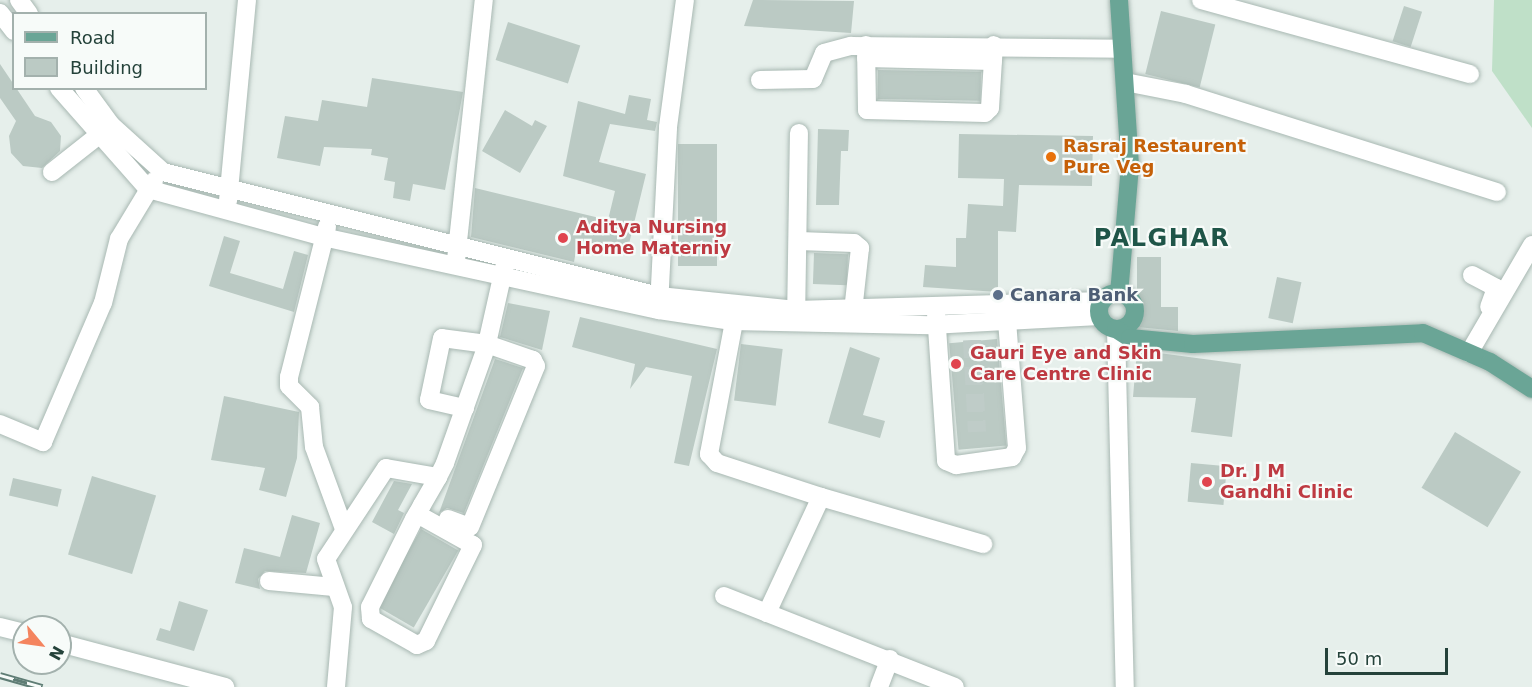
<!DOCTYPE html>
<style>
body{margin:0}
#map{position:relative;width:1532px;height:687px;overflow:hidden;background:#e6efeb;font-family:"DejaVu Sans",sans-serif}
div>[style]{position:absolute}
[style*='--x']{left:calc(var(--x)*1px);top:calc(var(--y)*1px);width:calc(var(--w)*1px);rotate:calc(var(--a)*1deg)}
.green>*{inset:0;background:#bfe0c8}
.building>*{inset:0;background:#bbcac4;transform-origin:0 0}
.minor-tunnel>*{height:18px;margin-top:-9px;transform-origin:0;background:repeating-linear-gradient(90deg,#bfccc8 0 18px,transparent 0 27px)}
.roads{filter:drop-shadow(0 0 2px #a8b8b2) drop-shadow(0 0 2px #a8b8b2)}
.minor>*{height:18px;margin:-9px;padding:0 9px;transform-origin:9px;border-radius:9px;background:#fff}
.major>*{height:18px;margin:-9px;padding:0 9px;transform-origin:9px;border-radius:9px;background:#6aa596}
.major>.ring{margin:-9px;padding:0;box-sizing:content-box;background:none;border:18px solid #6aa596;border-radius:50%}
.rail>*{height:7px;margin-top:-3.5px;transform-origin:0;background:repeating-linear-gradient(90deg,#f7fbf9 0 14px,#5f7d75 0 28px);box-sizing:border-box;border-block:2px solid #5f7d75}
.dots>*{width:16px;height:16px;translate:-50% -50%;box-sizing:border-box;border:3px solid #f7fbf9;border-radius:50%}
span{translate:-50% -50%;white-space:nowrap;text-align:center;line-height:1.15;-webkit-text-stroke:4.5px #f7fbf9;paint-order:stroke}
.food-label{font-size:18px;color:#c56008;font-weight:700}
.left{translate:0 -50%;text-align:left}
.health-label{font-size:18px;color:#be3a42;font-weight:700}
.service-label{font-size:18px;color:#4e5e75;font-weight:700}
.district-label{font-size:24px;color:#1f5548;font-weight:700;letter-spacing:1.5px}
.legend{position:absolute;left:12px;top:12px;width:195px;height:78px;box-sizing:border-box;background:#f7fbf9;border:2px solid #a3b1ad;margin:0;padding:8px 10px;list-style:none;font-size:18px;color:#24423a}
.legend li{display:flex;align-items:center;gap:12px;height:30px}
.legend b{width:30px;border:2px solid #a3b1ad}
.north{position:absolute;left:12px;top:615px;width:60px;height:60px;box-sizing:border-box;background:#f7fbf9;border:2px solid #a3b1ad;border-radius:50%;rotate:119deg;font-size:16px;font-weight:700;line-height:24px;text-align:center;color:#24423a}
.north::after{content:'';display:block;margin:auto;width:21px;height:27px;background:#f4845f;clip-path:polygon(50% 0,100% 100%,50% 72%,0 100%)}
.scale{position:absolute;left:1325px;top:648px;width:123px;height:27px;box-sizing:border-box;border:3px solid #24423a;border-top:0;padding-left:8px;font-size:18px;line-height:21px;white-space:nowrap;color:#24423a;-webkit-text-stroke:4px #f7fbf9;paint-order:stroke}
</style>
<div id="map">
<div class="green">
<div style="clip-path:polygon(1494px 0,1532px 0,1532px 128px,1492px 71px)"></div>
</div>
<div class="building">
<div style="clip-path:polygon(753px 0,854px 1px,851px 33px,744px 26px)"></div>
<div style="left:1404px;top:6px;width:19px;height:37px;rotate:18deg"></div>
<div style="left:1161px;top:11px;width:56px;height:65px;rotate:14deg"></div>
<div style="left:508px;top:22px;width:76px;height:40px;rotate:18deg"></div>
<div style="clip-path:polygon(0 64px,35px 116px,51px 122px,61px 136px,60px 151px,42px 168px,23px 166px,11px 153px,9px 136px,16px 121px,0 98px)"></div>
<div style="left:878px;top:70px;width:103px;height:29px;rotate:1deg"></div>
<div style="clip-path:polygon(372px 78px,463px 92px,445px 190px,413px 184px,410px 201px,393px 198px,395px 182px,384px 180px,388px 158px,371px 155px,372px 149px,324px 147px,320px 166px,277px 158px,285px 116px,318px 121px,322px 100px,367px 107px)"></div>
<div style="clip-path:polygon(629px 95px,651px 99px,647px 120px,657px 122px,655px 131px,610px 124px,599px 162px,646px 174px,627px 252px,578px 240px,574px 262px,471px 237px,475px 188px,608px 220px,615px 191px,563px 176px,578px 101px,625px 114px)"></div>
<div style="clip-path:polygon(505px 110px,532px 126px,535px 120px,547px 126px,520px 173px,482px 151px)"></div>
<div style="clip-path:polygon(818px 129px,849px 130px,848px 151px,841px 151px,839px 205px,816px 205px)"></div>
<div style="clip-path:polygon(959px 134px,1093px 136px,1092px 186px,1019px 185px,1016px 232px,998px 231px,998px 292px,923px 287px,925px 265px,956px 267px,956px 238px,966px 238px,968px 204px,1003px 206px,1004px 179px,958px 178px)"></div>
<div style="left:717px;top:144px;width:122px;height:39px;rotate:90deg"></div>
<div style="clip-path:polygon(224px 236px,240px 241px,230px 273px,283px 289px,294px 251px,308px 255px,294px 312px,209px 286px)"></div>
<div style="left:814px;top:253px;width:34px;height:31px;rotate:2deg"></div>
<div style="clip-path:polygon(1137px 257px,1161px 257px,1161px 307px,1178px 307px,1178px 331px,1137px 327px)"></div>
<div style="left:1277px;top:277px;width:25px;height:42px;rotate:12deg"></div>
<div style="clip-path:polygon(508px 303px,550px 311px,542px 350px,500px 337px)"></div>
<div style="clip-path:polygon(580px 317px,717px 349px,689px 466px,674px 463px,692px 376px,646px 367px,630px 389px,635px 364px,572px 347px)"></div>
<div style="left:997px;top:339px;width:107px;height:48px;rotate:85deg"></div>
<div style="left:741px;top:344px;width:42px;height:57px;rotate:7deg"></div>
<div style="clip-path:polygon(850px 347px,880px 358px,863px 415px,885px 421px,880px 438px,828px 423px)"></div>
<div style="clip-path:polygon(1137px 350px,1241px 364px,1232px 437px,1191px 432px,1196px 398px,1133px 397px)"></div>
<div style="clip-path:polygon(495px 359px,523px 368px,464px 513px,447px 508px,439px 513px)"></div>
<div style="clip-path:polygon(224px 396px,299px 412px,297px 458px,286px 497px,259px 490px,265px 468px,211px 460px)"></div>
<div style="left:1455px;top:432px;width:77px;height:65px;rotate:31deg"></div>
<div style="left:1191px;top:463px;width:36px;height:39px;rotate:5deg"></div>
<div style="left:92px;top:476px;width:67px;height:82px;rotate:17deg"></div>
<div style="left:13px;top:478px;width:50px;height:18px;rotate:13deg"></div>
<div style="clip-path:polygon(394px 481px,412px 484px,398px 510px,404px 513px,394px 534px,372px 522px)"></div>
<div style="clip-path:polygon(292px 515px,320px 523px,306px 573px,265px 571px,258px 579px,260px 589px,235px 583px,244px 548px,280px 557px)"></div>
<div style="left:421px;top:529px;width:43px;height:89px;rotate:30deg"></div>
<div style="clip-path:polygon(179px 601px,208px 610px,194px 651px,156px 640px,160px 628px,170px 631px)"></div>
</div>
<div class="minor-tunnel">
<div style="--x:972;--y:340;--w:92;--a:86.9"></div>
</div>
<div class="roads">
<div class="minor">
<div style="--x:19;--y:0;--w:17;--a:54"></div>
<div style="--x:1201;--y:0;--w:279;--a:15.4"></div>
<div style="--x:0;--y:13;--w:23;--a:52"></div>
<div style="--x:866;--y:45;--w:65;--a:89.1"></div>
<div style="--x:867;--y:110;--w:118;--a:1.5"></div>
<div style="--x:985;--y:113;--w:7;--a:-45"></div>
<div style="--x:990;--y:108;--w:63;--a:-86.4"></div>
<div style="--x:866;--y:58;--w:127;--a:1.4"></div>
<div style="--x:760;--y:80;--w:53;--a:-1.1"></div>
<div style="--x:813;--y:79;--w:28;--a:-67"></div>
<div style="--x:824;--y:53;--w:28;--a:-15"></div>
<div style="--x:851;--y:46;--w:271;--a:0.6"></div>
<div style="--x:1125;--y:82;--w:62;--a:11.1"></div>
<div style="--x:1186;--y:94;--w:326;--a:17.5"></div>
<div style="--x:59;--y:88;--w:135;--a:48.6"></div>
<div style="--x:148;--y:189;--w:181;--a:15.3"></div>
<div style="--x:323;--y:237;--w:344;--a:12.3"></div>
<div style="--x:659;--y:310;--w:74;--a:8.6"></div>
<div style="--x:732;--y:321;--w:199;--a:1.2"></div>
<div style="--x:931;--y:325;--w:168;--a:-3.1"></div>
<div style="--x:84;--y:88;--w:46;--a:53.9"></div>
<div style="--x:111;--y:125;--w:70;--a:42.1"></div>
<div style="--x:163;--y:172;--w:511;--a:14.04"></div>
<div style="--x:659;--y:296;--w:138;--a:5.8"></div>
<div style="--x:796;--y:310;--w:306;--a:-1.7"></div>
<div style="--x:52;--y:172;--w:66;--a:-38.3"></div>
<div style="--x:228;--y:201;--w:202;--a:-84.6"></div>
<div style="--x:327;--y:227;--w:155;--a:104.2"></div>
<div style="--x:289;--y:377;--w:9;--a:90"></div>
<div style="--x:289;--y:386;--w:30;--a:45"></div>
<div style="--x:310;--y:407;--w:40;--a:84.3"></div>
<div style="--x:314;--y:447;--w:87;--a:69.9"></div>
<div style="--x:799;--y:241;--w:55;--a:2.1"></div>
<div style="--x:854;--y:243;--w:8;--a:40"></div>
<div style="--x:860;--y:248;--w:72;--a:96.3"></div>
<div style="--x:456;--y:260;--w:262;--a:-83.9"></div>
<div style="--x:1472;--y:275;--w:27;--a:28"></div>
<div style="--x:1496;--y:288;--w:20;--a:110"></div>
<div style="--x:659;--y:306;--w:179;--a:-87.1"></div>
<div style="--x:668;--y:127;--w:128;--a:-82.4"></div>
<div style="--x:736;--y:311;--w:146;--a:100.7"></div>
<div style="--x:709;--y:454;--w:12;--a:48"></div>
<div style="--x:717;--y:463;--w:109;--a:18.1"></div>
<div style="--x:821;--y:497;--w:128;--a:115"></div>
<div style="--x:936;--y:313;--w:148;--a:86.1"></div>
<div style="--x:946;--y:461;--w:11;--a:22"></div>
<div style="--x:956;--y:465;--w:57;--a:-8.1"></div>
<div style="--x:1012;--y:457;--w:10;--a:-61"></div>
<div style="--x:1017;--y:448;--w:139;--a:-94.5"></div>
<div style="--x:796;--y:321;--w:188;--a:-89.1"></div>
<div style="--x:1116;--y:329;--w:358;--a:88.6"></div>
<div style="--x:1469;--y:353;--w:125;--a:-59.7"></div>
<div style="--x:0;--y:424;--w:47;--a:22.7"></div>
<div style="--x:43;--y:442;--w:151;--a:-66.7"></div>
<div style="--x:103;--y:303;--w:66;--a:-76"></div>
<div style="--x:119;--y:239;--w:68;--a:-58.9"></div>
<div style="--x:821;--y:497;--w:169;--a:16.2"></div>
<div style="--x:417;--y:514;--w:64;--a:29"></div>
<div style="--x:473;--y:545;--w:107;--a:116.1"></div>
<div style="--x:426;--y:641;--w:10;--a:156"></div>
<div style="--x:417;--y:645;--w:53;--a:-150.5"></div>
<div style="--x:371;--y:619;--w:12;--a:-95"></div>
<div style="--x:370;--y:607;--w:98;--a:-63.4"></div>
<div style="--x:414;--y:519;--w:6;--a:-59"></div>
<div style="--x:417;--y:514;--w:10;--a:-61"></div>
<div style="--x:422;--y:505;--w:32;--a:-60"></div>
<div style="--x:438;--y:477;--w:16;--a:-63"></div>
<div style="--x:445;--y:463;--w:122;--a:-70.4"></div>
<div style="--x:486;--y:348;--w:86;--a:-77.3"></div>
<div style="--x:448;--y:519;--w:23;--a:20"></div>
<div style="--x:470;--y:527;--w:174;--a:-67.7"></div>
<div style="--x:536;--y:366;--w:7;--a:-117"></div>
<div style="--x:533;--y:360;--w:49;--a:-160.8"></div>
<div style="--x:487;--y:344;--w:45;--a:-172.4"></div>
<div style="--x:442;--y:338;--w:63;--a:101.8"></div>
<div style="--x:429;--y:400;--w:37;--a:13"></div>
<div style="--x:269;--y:581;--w:65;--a:5.3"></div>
<div style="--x:724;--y:596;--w:248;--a:21.5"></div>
<div style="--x:0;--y:627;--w:25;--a:14"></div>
<div style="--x:60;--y:643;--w:171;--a:14.9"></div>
<div style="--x:336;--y:687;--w:80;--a:-85"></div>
<div style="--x:343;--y:607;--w:51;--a:-109.5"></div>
<div style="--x:326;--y:559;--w:109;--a:-56.6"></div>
<div style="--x:386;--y:468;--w:53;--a:9.8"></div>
<div style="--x:879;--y:687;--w:30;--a:-69"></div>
</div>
<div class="major">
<div class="ring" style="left:1099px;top:293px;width:18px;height:18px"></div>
<div style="--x:1119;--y:294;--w:128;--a:-85.1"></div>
<div style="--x:1130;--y:166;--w:166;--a:-93.8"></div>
<div style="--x:1116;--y:329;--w:17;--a:33"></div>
<div style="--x:1130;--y:338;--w:63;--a:5.4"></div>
<div style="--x:1193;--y:344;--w:230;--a:-2.7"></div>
<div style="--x:1423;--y:333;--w:73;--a:23.4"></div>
<div style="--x:1490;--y:362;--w:50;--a:32.7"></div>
</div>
</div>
<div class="rail">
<div style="--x:0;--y:675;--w:44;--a:15.9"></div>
</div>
<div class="dots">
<div style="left:1051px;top:157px;background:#e8710a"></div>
<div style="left:563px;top:238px;background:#e0444e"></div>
<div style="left:998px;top:295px;background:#5c6f8a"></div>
<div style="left:956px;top:364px;background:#e0444e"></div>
<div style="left:1207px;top:482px;background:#e0444e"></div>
</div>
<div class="food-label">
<span class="left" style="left:1063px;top:157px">Rasraj Restaurent<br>Pure Veg</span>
</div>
<div class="health-label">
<span class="left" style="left:576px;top:238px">Aditya Nursing<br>Home Materniy</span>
<span class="left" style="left:970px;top:364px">Gauri Eye and Skin<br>Care Centre Clinic</span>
<span class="left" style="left:1220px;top:482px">Dr. J M<br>Gandhi Clinic</span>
</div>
<div class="service-label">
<span class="left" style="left:1010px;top:295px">Canara Bank</span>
</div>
<div class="district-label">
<span style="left:1162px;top:239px">PALGHAR</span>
</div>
<ul class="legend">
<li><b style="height:8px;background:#6aa596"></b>Road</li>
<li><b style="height:16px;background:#bbcac4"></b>Building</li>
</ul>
<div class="north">N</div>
<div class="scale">50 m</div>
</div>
